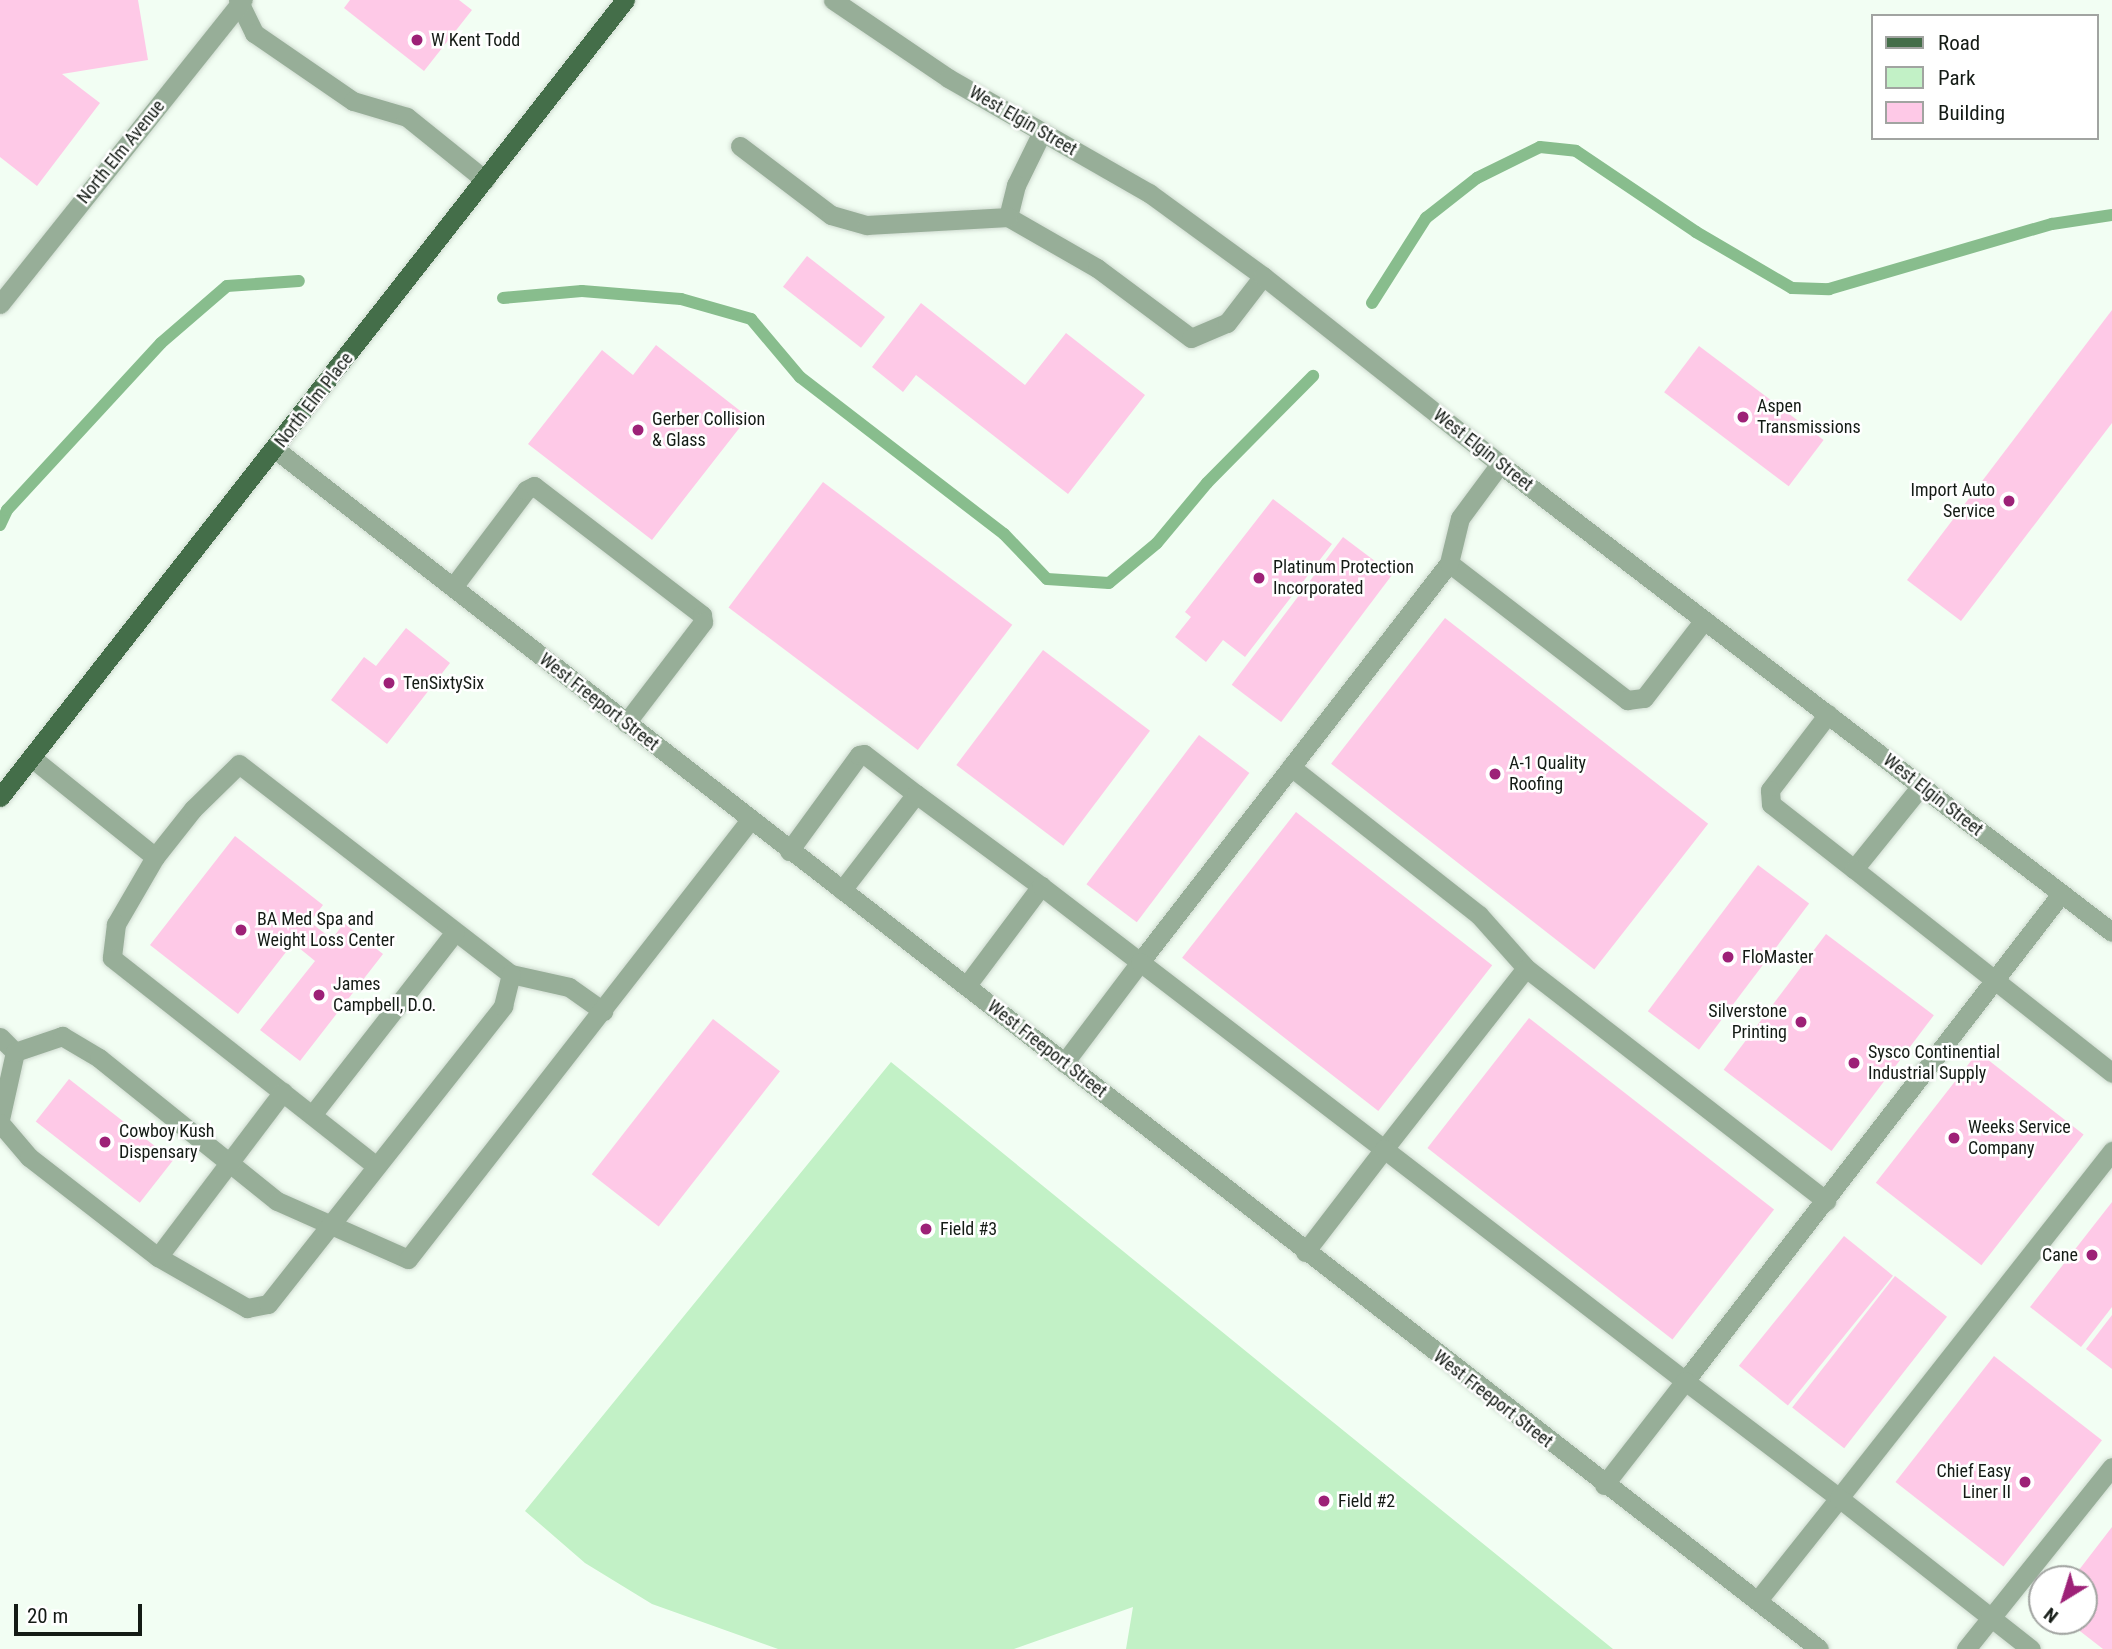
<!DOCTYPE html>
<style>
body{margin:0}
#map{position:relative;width:2112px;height:1649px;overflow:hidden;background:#f2fef3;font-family:"Roboto Condensed",sans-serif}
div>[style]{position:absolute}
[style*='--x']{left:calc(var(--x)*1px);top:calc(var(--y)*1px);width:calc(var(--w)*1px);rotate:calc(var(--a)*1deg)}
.green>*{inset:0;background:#c2f1c6}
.stream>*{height:12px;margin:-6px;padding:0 6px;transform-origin:6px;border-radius:6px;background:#88bd8d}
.building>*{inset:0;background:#fec9e7;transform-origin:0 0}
.roads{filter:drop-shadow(0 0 2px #cedacf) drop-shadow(0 0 2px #cedacf)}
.service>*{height:19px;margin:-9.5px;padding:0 9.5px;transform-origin:9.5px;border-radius:9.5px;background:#97ae98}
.minor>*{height:19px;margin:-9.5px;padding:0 9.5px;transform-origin:9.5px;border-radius:9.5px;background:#97ae98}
.primary>*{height:19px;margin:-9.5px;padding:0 9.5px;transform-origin:9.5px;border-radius:9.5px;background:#446e49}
.dots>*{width:19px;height:19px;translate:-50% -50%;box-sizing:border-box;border:4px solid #fff;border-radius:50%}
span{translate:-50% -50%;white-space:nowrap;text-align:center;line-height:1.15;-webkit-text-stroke:5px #fff;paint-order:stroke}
.poi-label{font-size:18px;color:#141b15}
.left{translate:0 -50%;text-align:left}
.right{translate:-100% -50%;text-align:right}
.street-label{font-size:18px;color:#141b15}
.legend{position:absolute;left:1871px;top:14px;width:228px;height:126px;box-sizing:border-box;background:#fff;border:2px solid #a1a4a1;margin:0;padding:9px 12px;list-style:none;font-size:21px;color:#141b15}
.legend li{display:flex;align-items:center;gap:14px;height:35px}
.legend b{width:35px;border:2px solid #a1a4a1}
.north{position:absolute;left:2028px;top:1565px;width:70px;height:70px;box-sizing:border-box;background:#fff;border:2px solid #a1a4a1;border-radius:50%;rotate:218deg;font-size:19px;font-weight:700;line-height:28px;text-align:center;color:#141b15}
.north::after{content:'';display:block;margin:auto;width:24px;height:32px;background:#9d2177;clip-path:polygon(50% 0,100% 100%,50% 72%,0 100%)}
.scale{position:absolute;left:14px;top:1604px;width:128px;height:32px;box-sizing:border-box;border:4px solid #141b15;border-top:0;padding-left:9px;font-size:21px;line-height:24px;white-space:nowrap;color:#141b15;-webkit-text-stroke:5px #fff;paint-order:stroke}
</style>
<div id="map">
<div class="green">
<div style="clip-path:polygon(891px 1062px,1302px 1397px,1613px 1649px,1126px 1649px,1133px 1607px,1014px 1649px,778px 1649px,652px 1604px,585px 1563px,525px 1511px)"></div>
</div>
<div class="stream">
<div style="--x:503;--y:298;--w:79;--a:-5.1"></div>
<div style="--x:582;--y:291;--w:99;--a:4.6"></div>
<div style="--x:681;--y:299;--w:73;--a:15.9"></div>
<div style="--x:751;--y:319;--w:76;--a:49.8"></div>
<div style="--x:800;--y:377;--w:257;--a:37.6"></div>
<div style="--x:1004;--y:534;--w:62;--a:46.3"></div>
<div style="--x:1047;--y:579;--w:62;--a:3.7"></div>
<div style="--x:1109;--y:583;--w:62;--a:-39.8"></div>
<div style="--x:1157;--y:543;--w:78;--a:-50.2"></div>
<div style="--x:1207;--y:483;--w:151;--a:-45.3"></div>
<div style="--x:1372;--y:303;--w:101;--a:-57.6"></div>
<div style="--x:1426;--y:218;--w:65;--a:-38.1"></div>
<div style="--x:1477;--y:178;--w:70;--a:-26.2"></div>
<div style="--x:1540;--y:147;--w:36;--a:6"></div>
<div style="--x:1576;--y:151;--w:145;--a:34"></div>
<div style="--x:1696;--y:232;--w:111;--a:30.3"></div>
<div style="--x:1792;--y:288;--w:37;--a:2"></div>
<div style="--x:1829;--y:289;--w:232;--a:-16.3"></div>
<div style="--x:2052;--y:224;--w:61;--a:-8.5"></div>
<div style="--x:0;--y:525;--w:17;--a:-65"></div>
<div style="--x:7;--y:510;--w:227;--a:-47.3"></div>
<div style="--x:161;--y:343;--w:87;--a:-40.8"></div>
<div style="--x:227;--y:286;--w:72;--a:-4"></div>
</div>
<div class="building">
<div style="clip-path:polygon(0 0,138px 0,148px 60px,62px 74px,100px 103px,37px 186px,0 157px)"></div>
<div style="clip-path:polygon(350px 0,459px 0,472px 10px,424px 71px,344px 8px)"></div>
<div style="left:807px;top:256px;width:99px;height:39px;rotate:38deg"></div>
<div style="clip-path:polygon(921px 303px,1025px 385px,1066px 333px,1145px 395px,1068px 494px,916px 375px,903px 392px,872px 367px)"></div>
<div style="clip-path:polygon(2112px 310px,2112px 423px,1961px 621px,1907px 580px)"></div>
<div style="clip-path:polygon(656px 345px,748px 417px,652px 540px,528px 444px,602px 350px,633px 375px)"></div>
<div style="left:1699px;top:346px;width:156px;height:58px;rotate:37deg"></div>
<div style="left:823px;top:482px;width:237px;height:157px;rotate:37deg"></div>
<div style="clip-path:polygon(1273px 499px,1332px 544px,1245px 657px,1223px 640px,1206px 662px,1175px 637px,1191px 617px,1185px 612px)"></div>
<div style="left:1343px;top:537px;width:62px;height:185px;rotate:37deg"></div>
<div style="left:1445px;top:618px;width:334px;height:185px;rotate:38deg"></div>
<div style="clip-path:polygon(406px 628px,450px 663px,387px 744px,331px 700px,364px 657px,376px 666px)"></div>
<div style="left:1043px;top:650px;width:134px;height:144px;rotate:37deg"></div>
<div style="left:1199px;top:735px;width:63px;height:187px;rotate:37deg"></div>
<div style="left:1296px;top:812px;width:249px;height:185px;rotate:38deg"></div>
<div style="clip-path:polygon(235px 836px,323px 905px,310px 922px,332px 939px,344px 923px,383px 954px,300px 1061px,260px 1030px,315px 961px,293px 943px,238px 1014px,150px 945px)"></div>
<div style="left:1758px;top:865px;width:64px;height:183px;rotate:37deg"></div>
<div style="left:1826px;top:934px;width:135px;height:170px;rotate:37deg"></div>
<div style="left:1529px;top:1018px;width:311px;height:165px;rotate:38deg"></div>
<div style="left:713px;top:1019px;width:85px;height:197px;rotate:38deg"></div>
<div style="left:1978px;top:1052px;width:134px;height:166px;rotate:38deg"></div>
<div style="left:69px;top:1079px;width:132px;height:54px;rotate:38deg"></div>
<div style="clip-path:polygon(2112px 1202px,2112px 1307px,2081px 1347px,2030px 1307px)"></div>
<div style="left:1844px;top:1236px;width:63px;height:167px;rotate:39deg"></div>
<div style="left:1895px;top:1276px;width:66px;height:167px;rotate:38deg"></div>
<div style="clip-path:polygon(2112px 1315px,2112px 1369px,2086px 1349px)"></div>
<div style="left:1994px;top:1356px;width:137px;height:160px;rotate:38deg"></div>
<div style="clip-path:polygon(2112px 1527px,2112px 1649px,2103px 1649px,2067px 1621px,2084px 1621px,2084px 1579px,2072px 1579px)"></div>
</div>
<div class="roads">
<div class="service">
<div style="--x:238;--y:0;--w:37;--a:64"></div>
<div style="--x:254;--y:33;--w:120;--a:34.5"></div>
<div style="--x:353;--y:101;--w:56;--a:16.5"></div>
<div style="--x:407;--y:117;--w:100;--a:38.9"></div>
<div style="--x:1042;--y:132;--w:59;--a:116.1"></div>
<div style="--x:1016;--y:185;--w:33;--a:104"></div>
<div style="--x:1008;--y:217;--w:103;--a:29.8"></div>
<div style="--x:1097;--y:268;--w:117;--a:36.7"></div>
<div style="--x:1191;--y:338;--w:39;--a:-23"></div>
<div style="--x:1227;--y:323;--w:59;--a:-52.5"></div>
<div style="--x:740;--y:146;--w:114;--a:37.2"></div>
<div style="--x:831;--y:215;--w:37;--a:16"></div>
<div style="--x:867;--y:225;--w:141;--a:-3.2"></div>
<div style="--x:1449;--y:563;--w:225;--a:37.6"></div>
<div style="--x:1627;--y:700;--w:17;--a:-7"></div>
<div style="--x:1644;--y:698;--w:98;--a:-52.4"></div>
<div style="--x:453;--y:587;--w:121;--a:-53"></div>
<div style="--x:526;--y:490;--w:9;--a:-27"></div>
<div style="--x:534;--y:486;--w:212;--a:37.5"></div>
<div style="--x:702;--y:615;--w:7;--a:82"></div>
<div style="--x:703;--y:622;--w:127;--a:127.3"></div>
<div style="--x:1828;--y:714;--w:96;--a:127.3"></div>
<div style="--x:1770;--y:790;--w:14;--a:86"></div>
<div style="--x:1771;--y:804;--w:105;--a:38.1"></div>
<div style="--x:1854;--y:869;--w:107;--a:-51.1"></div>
<div style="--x:32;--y:758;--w:158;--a:38.8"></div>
<div style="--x:155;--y:857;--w:61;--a:-51.6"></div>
<div style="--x:193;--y:809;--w:64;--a:-44.4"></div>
<div style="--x:239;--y:764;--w:344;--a:37.7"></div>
<div style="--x:511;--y:974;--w:59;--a:12.6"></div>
<div style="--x:569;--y:987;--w:42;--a:35.2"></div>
<div style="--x:1291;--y:767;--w:239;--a:38.2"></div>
<div style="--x:1479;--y:915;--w:71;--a:48.4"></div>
<div style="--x:789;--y:851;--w:119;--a:-53.9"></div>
<div style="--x:859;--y:755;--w:5;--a:-11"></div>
<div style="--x:864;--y:754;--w:66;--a:37.6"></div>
<div style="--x:155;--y:857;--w:78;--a:120.2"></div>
<div style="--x:116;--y:924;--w:34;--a:97"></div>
<div style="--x:112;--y:958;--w:336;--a:38.2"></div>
<div style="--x:1854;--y:869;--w:329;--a:38.3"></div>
<div style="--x:842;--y:890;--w:121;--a:-52.4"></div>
<div style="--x:916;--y:794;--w:155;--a:36.4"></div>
<div style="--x:967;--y:985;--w:124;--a:-53.2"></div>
<div style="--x:1041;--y:886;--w:125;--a:37.5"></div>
<div style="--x:1140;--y:962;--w:505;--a:-52.24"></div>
<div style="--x:1449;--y:563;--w:46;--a:-76.3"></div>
<div style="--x:1460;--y:518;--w:67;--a:-53.5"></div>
<div style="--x:0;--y:1037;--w:21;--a:45"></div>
<div style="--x:15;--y:1052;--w:69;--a:102.6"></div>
<div style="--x:15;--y:1052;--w:50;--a:-18.8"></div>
<div style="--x:62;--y:1036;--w:43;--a:30.7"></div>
<div style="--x:99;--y:1058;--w:228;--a:38.8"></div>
<div style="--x:277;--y:1201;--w:143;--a:23.9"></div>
<div style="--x:408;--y:1259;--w:556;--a:-52.08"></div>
<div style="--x:1064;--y:1063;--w:126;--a:-53"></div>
<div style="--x:1140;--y:962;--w:307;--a:37.5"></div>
<div style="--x:1384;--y:1149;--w:230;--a:-51.9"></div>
<div style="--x:1526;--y:968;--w:380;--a:37.8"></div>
<div style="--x:312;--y:1115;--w:232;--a:-52"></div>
<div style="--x:0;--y:1123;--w:45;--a:49.5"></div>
<div style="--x:29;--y:1157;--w:163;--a:37.8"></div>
<div style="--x:158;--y:1257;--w:103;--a:29.8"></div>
<div style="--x:247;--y:1308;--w:21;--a:-11"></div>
<div style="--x:268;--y:1304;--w:380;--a:-51.7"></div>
<div style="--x:503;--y:1006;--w:33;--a:-76"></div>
<div style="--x:1305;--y:1252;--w:130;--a:-52.5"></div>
<div style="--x:1384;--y:1149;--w:380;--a:37.6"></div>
<div style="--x:1685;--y:1381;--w:615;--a:-52.33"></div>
<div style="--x:158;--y:1257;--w:207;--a:-52.9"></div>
<div style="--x:1604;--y:1485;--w:132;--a:-52.1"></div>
<div style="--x:1685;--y:1381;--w:193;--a:37.2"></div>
<div style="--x:1839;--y:1498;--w:442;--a:-51.8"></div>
<div style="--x:1758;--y:1600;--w:130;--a:-51.5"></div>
<div style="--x:1839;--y:1498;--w:244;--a:38.2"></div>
<div style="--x:1966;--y:1649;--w:233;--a:-51.3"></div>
</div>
<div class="minor">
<div style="--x:833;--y:0;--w:139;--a:34.1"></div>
<div style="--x:948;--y:78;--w:232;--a:29.8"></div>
<div style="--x:1149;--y:193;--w:141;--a:36.1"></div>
<div style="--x:1263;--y:276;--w:303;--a:38.4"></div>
<div style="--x:1500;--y:464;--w:770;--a:37.41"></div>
<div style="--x:0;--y:304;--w:389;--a:-51.4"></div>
<div style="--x:275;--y:449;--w:1955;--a:37.85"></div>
</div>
<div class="primary">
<div style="--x:0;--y:797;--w:1013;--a:-51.9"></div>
</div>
</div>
<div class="dots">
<div style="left:417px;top:40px;background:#9d2177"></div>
<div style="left:1743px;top:417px;background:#9d2177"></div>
<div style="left:638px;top:430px;background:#9d2177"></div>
<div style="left:2009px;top:501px;background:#9d2177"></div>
<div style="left:1259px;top:578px;background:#9d2177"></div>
<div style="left:389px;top:683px;background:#9d2177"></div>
<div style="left:1495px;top:774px;background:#9d2177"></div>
<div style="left:241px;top:930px;background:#9d2177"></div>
<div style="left:1728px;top:957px;background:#9d2177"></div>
<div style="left:319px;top:995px;background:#9d2177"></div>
<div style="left:1801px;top:1022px;background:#9d2177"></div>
<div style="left:1854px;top:1063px;background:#9d2177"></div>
<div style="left:1954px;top:1138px;background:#9d2177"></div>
<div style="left:105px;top:1142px;background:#9d2177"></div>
<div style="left:926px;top:1229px;background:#9d2177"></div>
<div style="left:2092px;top:1255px;background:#9d2177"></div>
<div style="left:2025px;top:1482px;background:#9d2177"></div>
<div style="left:1324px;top:1501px;background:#9d2177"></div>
</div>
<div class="poi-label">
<span class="left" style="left:431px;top:40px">W Kent Todd</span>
<span class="left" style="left:1757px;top:417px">Aspen<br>Transmissions</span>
<span class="left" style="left:652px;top:430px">Gerber Collision<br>&amp; Glass</span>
<span class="right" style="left:1995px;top:501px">Import Auto<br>Service</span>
<span class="left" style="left:1273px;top:578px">Platinum Protection<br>Incorporated</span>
<span class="left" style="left:403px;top:683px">TenSixtySix</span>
<span class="left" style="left:1509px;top:774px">A-1 Quality<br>Roofing</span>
<span class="left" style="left:257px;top:930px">BA Med Spa and<br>Weight Loss Center</span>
<span class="left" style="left:1742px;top:957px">FloMaster</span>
<span class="left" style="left:333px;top:995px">James<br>Campbell, D.O.</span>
<span class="right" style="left:1787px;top:1022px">Silverstone<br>Printing</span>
<span class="left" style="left:1868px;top:1063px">Sysco Continential<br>Industrial Supply</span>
<span class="left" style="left:1968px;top:1138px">Weeks Service<br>Company</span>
<span class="left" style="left:119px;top:1142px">Cowboy Kush<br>Dispensary</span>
<span class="left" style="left:940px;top:1229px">Field #3</span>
<span class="right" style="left:2078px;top:1255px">Cane</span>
<span class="right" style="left:2011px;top:1482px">Chief Easy<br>Liner II</span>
<span class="left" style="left:1338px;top:1501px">Field #2</span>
</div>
<div class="street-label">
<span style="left:1023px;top:121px;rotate:30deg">West Elgin Street</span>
<span style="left:121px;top:152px;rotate:-51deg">North Elm Avenue</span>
<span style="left:314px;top:400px;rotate:-52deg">North Elm Place</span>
<span style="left:1483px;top:450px;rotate:38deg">West Elgin Street</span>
<span style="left:599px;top:702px;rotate:38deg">West Freeport Street</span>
<span style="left:1933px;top:795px;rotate:38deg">West Elgin Street</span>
<span style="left:1047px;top:1049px;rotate:38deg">West Freeport Street</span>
<span style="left:1493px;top:1399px;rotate:38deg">West Freeport Street</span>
</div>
<ul class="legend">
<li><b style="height:9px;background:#446e49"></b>Road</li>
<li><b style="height:19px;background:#c2f1c6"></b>Park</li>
<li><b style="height:19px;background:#fec9e7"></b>Building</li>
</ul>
<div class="north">N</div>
<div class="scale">20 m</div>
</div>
